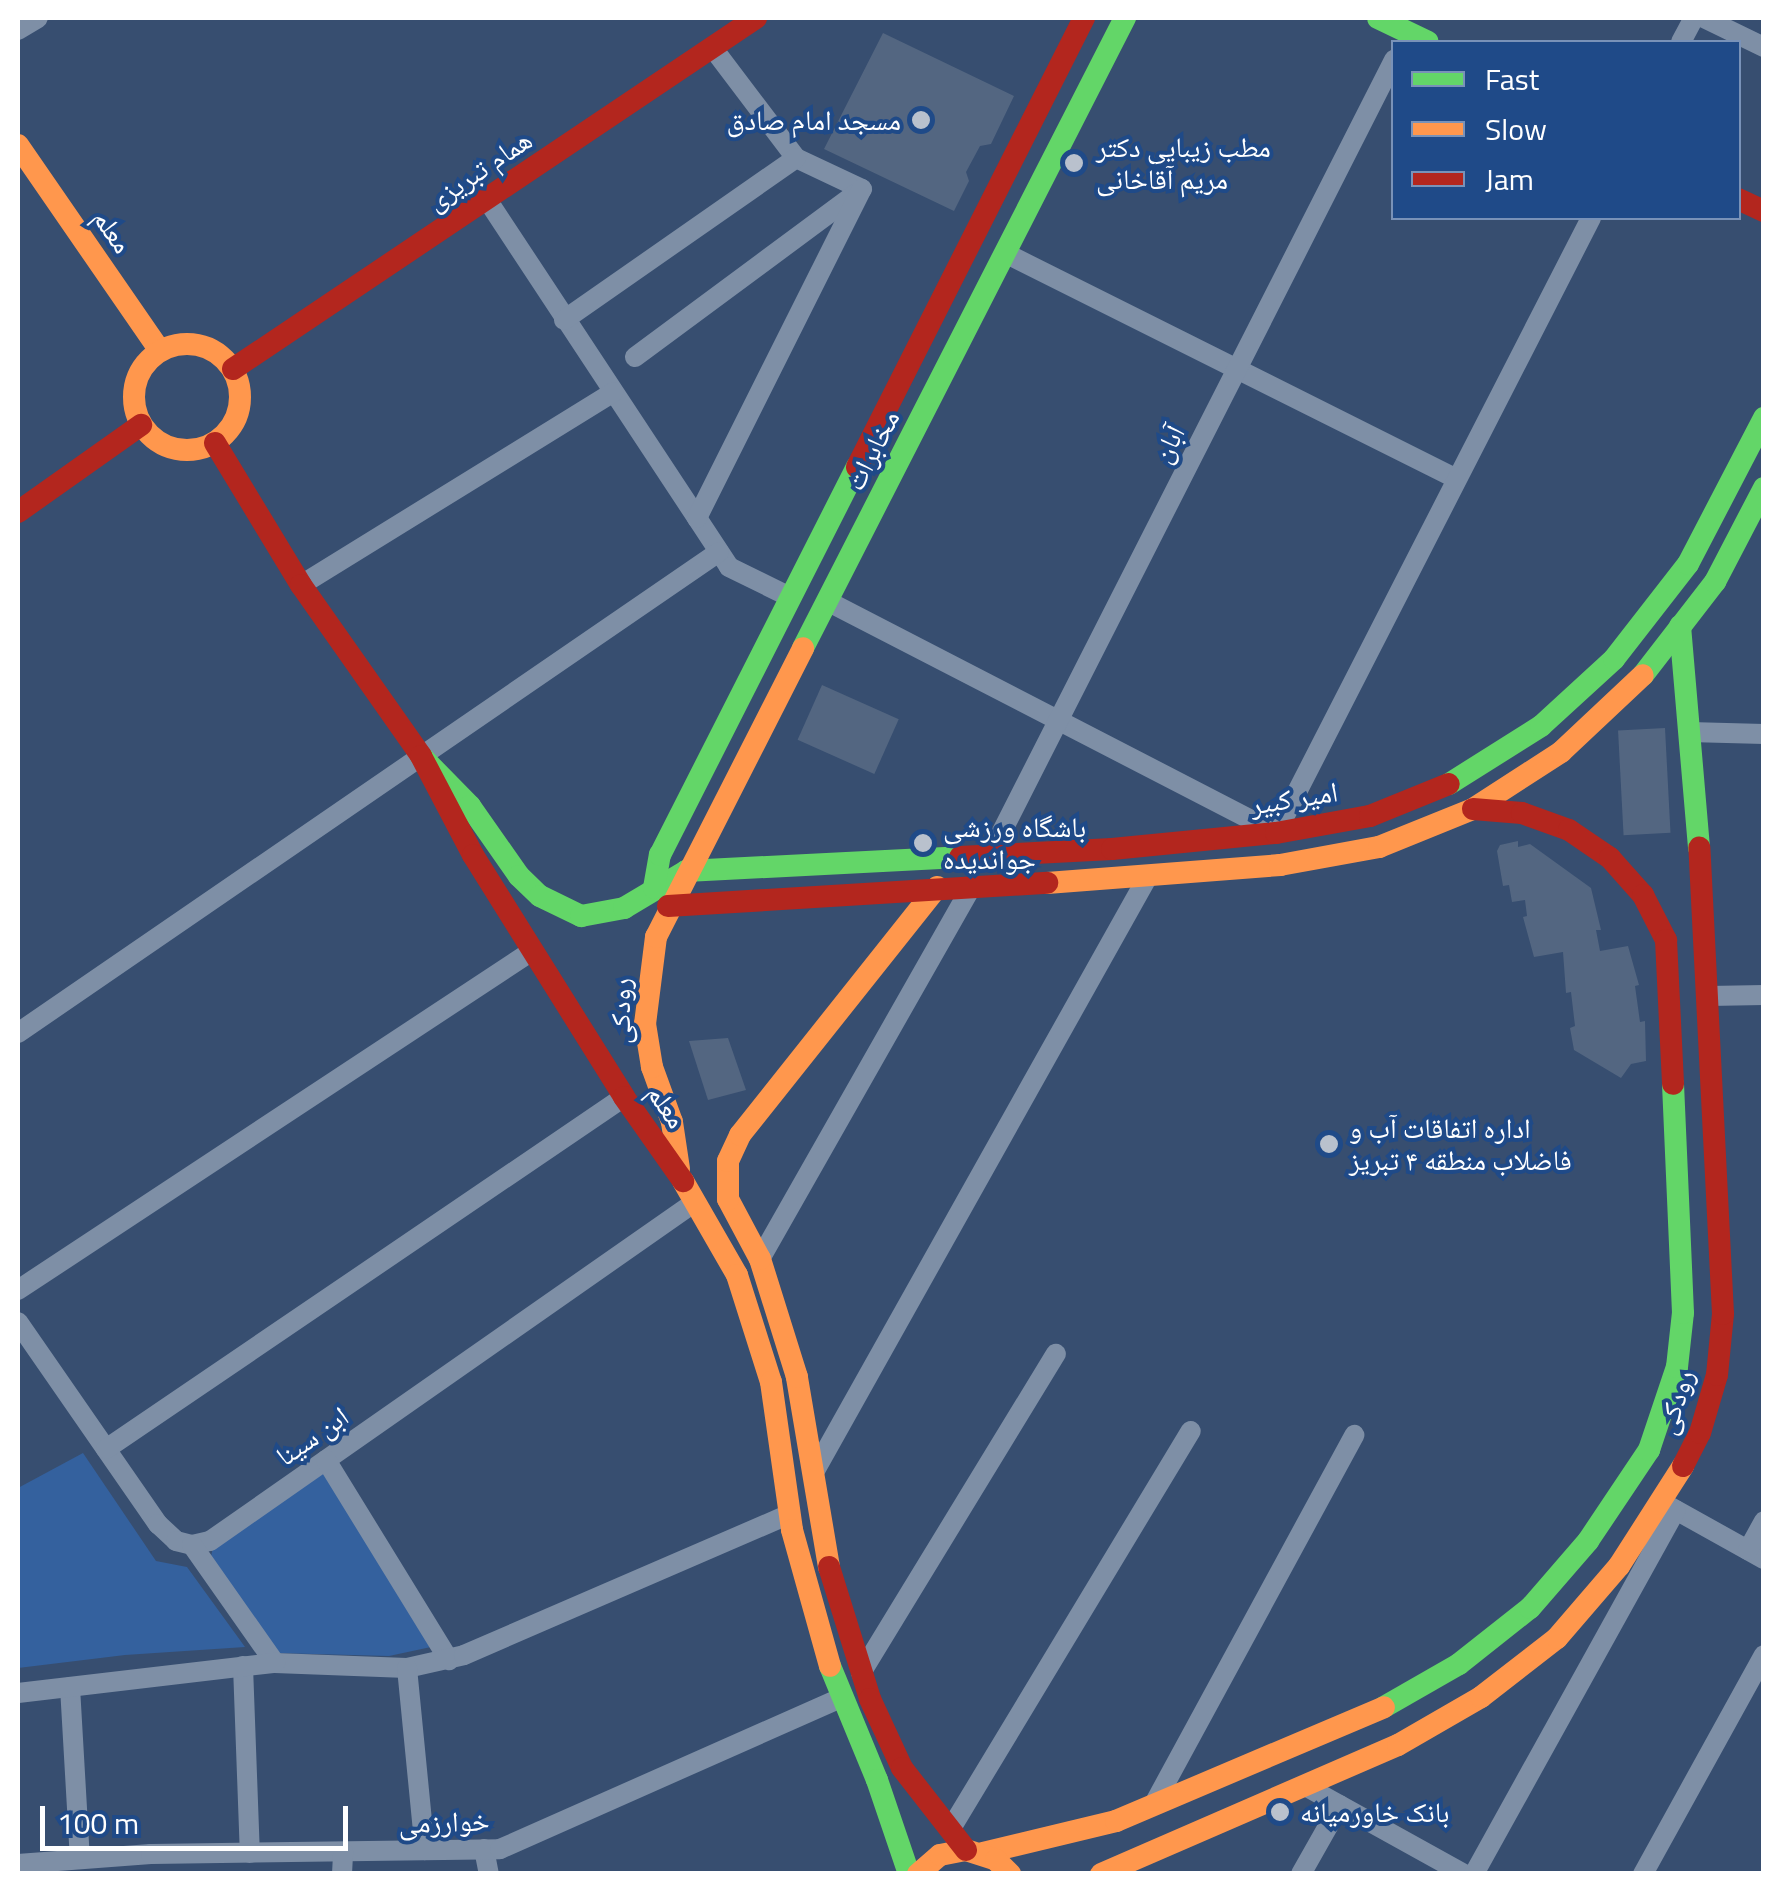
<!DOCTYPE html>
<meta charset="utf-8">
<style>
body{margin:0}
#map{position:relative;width:1781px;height:1891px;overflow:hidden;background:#374e70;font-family:"Titillium Web","Noto Naskh Arabic",sans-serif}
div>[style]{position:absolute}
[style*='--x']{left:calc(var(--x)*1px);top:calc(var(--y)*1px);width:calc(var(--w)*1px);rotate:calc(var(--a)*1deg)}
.green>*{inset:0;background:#34619e}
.building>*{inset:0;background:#536681;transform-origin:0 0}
.street>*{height:20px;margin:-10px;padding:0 10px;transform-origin:10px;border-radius:10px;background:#7e8fa6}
.fast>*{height:22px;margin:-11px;padding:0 11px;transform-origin:11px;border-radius:11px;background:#63d668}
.slow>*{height:22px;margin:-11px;padding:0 11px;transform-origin:11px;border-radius:11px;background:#ff974d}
.slow>.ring{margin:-11px;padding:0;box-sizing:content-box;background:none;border:22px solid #ff974d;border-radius:50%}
.jam>*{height:22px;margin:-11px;padding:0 11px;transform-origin:11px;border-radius:11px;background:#b3261e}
.dots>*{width:28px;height:28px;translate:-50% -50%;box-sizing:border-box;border:5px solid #1f4a88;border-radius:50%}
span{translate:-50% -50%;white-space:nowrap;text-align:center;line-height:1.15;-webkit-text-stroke:8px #1f4a88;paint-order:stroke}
.poi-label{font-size:28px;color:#fff}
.right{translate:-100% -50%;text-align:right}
.left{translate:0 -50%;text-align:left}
.street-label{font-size:28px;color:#fff}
.frame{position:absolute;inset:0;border:20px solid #fff;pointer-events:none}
.legend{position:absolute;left:1391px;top:40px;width:350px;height:180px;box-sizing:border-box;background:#1f4a88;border:2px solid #7992b8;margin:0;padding:12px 18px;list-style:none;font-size:30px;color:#fff}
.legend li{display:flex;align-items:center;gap:20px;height:50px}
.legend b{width:50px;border:2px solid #7992b8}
.scale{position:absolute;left:40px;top:1806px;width:308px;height:45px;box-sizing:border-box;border:5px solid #fff;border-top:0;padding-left:12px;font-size:30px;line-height:35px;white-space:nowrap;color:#fff;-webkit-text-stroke:8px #1f4a88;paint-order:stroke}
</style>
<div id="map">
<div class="green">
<div style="clip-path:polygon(83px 1453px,156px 1561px,187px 1567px,245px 1647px,125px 1655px,18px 1668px,18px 1488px)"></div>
<div style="clip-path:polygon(323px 1471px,431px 1647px,389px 1656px,276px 1653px,211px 1557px,213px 1547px)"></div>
</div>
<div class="building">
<div style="clip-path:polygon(883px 33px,1014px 96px,991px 144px,980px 146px,966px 172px,969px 181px,954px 211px,824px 149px)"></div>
<div style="left:822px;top:685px;width:84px;height:60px;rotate:24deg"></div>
<div style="left:1665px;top:728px;width:105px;height:47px;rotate:87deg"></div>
<div style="clip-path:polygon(1518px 841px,1518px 847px,1530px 844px,1591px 888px,1601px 930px,1596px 930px,1600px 951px,1628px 946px,1639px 985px,1635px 986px,1640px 1022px,1645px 1021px,1646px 1061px,1631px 1064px,1621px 1078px,1574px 1050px,1570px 1028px,1575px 1026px,1571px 992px,1566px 993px,1563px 952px,1534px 957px,1523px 917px,1527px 916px,1525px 900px,1512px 902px,1509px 885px,1503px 886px,1497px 851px,1500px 845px)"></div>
<div style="clip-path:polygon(728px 1038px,746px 1090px,708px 1100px,689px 1041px)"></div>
</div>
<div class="street">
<div style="--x:1704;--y:18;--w:67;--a:25.8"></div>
<div style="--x:18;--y:30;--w:23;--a:-31"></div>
<div style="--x:1681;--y:42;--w:27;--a:-62"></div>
<div style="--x:712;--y:47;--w:139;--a:52.9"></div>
<div style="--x:796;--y:158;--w:73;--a:25.2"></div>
<div style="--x:488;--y:201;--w:438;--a:56.6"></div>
<div style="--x:729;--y:567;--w:68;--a:26.2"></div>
<div style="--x:1005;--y:253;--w:505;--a:26.57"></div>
<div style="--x:564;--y:320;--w:283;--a:-34.9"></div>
<div style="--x:635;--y:357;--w:276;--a:-36.5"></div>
<div style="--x:697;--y:518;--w:368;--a:-63.4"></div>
<div style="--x:301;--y:585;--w:367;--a:-31.7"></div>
<div style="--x:829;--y:602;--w:499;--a:27.3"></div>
<div style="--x:1689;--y:732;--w:75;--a:1.5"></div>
<div style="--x:1276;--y:833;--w:691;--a:-62.88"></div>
<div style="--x:991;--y:853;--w:890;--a:-63.06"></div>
<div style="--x:1709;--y:996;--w:55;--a:-1"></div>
<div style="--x:18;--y:1033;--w:850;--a:-34.46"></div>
<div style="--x:760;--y:1259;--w:429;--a:-60.4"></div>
<div style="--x:18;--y:1290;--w:616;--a:-33.41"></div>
<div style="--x:18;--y:1322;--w:246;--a:55.3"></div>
<div style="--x:158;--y:1524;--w:25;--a:43"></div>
<div style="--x:176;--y:1541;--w:16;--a:14"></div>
<div style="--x:192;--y:1545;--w:18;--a:-13"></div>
<div style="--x:210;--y:1541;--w:592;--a:-34.95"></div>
<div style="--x:106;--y:1449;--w:626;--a:-34.2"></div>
<div style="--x:326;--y:1460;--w:235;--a:58.4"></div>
<div style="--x:813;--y:1474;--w:683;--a:-60.73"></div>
<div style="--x:1665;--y:1504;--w:113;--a:29.1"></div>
<div style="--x:192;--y:1545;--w:144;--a:54.9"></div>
<div style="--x:275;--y:1663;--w:132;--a:2.2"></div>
<div style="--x:407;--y:1668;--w:58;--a:-12.8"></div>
<div style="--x:464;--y:1655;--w:355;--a:-23.4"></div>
<div style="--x:1748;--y:1550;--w:33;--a:-61"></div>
<div style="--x:243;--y:1666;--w:187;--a:87.9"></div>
<div style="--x:407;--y:1668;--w:183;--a:84.4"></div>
<div style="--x:861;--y:1673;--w:374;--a:-58.6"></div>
<div style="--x:70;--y:1687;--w:172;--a:86.7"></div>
<div style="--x:18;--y:1693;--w:259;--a:-6.7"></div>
<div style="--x:1307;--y:1787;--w:179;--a:29"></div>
<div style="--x:1154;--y:1804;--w:420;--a:-61.5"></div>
<div style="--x:950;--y:1830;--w:466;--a:-58.9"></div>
<div style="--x:484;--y:1849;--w:25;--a:79"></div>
<div style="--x:18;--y:1864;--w:133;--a:-4.3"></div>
<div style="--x:151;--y:1854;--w:349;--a:-0.8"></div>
<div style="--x:500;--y:1849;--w:373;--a:-23.9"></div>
<div style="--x:342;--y:1874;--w:22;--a:-87"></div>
<div style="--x:1301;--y:1874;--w:79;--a:-60.5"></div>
<div style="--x:1474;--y:1874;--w:416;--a:-61"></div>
<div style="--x:1643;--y:1874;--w:250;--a:-61.1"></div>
</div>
<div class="fast">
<div style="--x:1378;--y:18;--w:55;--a:25.6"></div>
<div style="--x:1680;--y:626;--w:223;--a:85.1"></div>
<div style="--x:803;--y:648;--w:708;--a:-62.93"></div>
<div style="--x:1643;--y:675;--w:118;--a:-52.3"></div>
<div style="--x:1715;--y:582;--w:106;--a:-62.5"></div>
<div style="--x:421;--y:756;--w:70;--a:45.6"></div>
<div style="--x:470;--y:806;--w:85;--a:55"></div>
<div style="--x:519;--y:876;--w:29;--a:44"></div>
<div style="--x:540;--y:896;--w:46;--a:26"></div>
<div style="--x:581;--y:916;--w:44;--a:-10.5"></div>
<div style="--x:624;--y:908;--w:72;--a:-30.8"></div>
<div style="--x:686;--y:871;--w:274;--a:-2.9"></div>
<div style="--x:1449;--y:784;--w:109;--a:-32.2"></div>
<div style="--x:1541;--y:726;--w:99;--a:-42.5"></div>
<div style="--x:1614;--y:659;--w:120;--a:-52.1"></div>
<div style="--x:1688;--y:564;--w:165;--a:-62.5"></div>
<div style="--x:654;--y:888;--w:34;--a:-80"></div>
<div style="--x:660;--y:855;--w:435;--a:-63.1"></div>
<div style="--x:830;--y:1666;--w:123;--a:67.6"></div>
<div style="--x:877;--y:1780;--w:99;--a:71.2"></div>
<div style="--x:1384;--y:1707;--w:86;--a:-29.8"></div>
<div style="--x:1459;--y:1664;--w:90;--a:-38.3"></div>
<div style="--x:1530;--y:1608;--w:89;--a:-49.1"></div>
<div style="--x:1588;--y:1541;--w:110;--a:-56.2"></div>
<div style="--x:1649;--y:1450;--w:88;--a:-71.4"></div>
<div style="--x:1677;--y:1367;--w:54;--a:-83.7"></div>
<div style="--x:1683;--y:1313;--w:229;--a:-92.5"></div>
</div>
<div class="slow">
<div style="--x:18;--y:145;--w:250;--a:55.4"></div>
<div class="ring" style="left:134px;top:344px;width:84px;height:84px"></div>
<div style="--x:1047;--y:883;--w:234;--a:-4.4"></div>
<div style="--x:1280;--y:865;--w:101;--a:-10.3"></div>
<div style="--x:1379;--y:847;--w:101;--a:-22"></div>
<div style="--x:1473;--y:809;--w:105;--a:-32.9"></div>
<div style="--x:1561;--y:752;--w:112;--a:-43.2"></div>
<div style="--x:679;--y:1169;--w:48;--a:-98.5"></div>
<div style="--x:672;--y:1122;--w:59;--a:-110"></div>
<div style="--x:652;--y:1067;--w:44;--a:-99.2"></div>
<div style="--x:645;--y:1024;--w:88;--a:-82.8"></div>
<div style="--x:656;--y:937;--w:324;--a:-63"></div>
<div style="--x:683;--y:1181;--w:108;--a:60.1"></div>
<div style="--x:737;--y:1275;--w:112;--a:72.4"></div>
<div style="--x:771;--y:1382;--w:149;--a:81.9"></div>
<div style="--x:792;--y:1530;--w:141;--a:74.4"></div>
<div style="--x:829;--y:1567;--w:193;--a:-99.6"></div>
<div style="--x:797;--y:1377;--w:124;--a:-107.4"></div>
<div style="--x:760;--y:1259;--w:68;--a:-118.1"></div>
<div style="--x:728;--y:1199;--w:38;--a:-90"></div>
<div style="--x:728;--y:1161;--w:29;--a:-65"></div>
<div style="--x:740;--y:1135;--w:317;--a:-51.5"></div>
<div style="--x:983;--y:1853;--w:137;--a:-13.5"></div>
<div style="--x:1116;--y:1821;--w:291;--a:-23"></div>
<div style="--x:918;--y:1874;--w:29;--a:-41"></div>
<div style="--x:940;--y:1855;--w:26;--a:-11"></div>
<div style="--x:966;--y:1850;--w:32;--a:18"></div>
<div style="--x:996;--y:1860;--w:20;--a:45"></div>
<div style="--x:1101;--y:1874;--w:324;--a:-23.5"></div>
<div style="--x:1398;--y:1745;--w:96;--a:-30"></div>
<div style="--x:1481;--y:1697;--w:96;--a:-37.8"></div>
<div style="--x:1557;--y:1638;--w:95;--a:-49.3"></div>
<div style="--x:1619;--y:1566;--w:119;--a:-57.4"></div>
</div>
<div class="jam">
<div style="--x:1738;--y:199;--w:29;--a:25"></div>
<div style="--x:233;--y:369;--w:630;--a:-33.87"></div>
<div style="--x:215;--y:443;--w:166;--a:58.8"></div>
<div style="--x:301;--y:585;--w:209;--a:54.9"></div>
<div style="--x:421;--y:756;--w:112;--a:62.3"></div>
<div style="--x:473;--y:855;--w:285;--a:58"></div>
<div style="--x:624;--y:1097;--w:103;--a:54.9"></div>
<div style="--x:857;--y:467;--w:503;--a:-63.18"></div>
<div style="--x:18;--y:512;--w:151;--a:-35.3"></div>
<div style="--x:1473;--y:809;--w:49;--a:4.7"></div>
<div style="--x:1522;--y:813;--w:50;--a:19.9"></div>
<div style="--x:1569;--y:830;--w:50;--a:34.3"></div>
<div style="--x:1610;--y:858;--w:50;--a:48.3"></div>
<div style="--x:1643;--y:895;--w:51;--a:62.9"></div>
<div style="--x:1666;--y:940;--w:144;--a:87.2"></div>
<div style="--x:960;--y:857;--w:152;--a:-3"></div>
<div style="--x:1112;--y:849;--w:165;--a:-5.6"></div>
<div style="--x:1276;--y:833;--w:96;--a:-10.3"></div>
<div style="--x:1370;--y:816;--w:85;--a:-22.1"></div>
<div style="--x:668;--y:906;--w:380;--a:-3.5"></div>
<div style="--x:1683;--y:1466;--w:37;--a:-63"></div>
<div style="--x:1700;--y:1433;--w:60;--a:-73.7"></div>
<div style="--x:1717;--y:1375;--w:61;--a:-84.4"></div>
<div style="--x:1723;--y:1314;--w:467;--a:-92.9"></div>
<div style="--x:829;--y:1567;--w:138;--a:72.7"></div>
<div style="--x:870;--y:1699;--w:76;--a:65.1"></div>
<div style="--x:902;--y:1768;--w:104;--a:52"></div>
</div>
<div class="dots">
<div style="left:921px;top:120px;background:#b9c1cd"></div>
<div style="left:1074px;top:163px;background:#b9c1cd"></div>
<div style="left:923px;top:843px;background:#b9c1cd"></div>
<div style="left:1329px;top:1144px;background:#b9c1cd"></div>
<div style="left:1280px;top:1812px;background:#b9c1cd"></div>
</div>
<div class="poi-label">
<span class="right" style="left:901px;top:120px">مسجد امام صادق</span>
<span class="left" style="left:1096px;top:163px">مطب زیبایی دکتر<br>مریم آقاخانی</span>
<span class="left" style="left:943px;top:843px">باشگاه ورزشی<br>جواندیده</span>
<span class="left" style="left:1349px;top:1144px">اداره اتفاقات آب و<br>فاضلاب منطقه ۴ تبریز</span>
<span class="left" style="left:1300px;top:1812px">بانک خاورمیانه</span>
</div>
<div class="street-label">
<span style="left:479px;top:170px;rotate:-34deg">همام تبریزی</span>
<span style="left:113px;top:231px;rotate:55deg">معلم</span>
<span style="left:1168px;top:444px;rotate:-63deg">آبان</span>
<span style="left:872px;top:450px;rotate:-63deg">مخابرات</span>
<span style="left:1294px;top:798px;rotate:-9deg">امیر کبیر</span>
<span style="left:620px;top:1011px;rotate:-90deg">رودکی</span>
<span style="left:667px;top:1106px;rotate:55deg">معلم</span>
<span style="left:1675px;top:1402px;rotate:-72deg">رودکى</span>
<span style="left:312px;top:1436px;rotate:-35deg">ابن سینا</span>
<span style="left:444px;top:1822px;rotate:-2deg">خوارزمی</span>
</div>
<div class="frame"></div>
<ul class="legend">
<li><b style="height:12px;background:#63d668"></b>Fast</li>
<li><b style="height:12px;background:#ff974d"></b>Slow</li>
<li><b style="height:12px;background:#b3261e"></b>Jam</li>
</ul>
<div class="scale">100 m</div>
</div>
